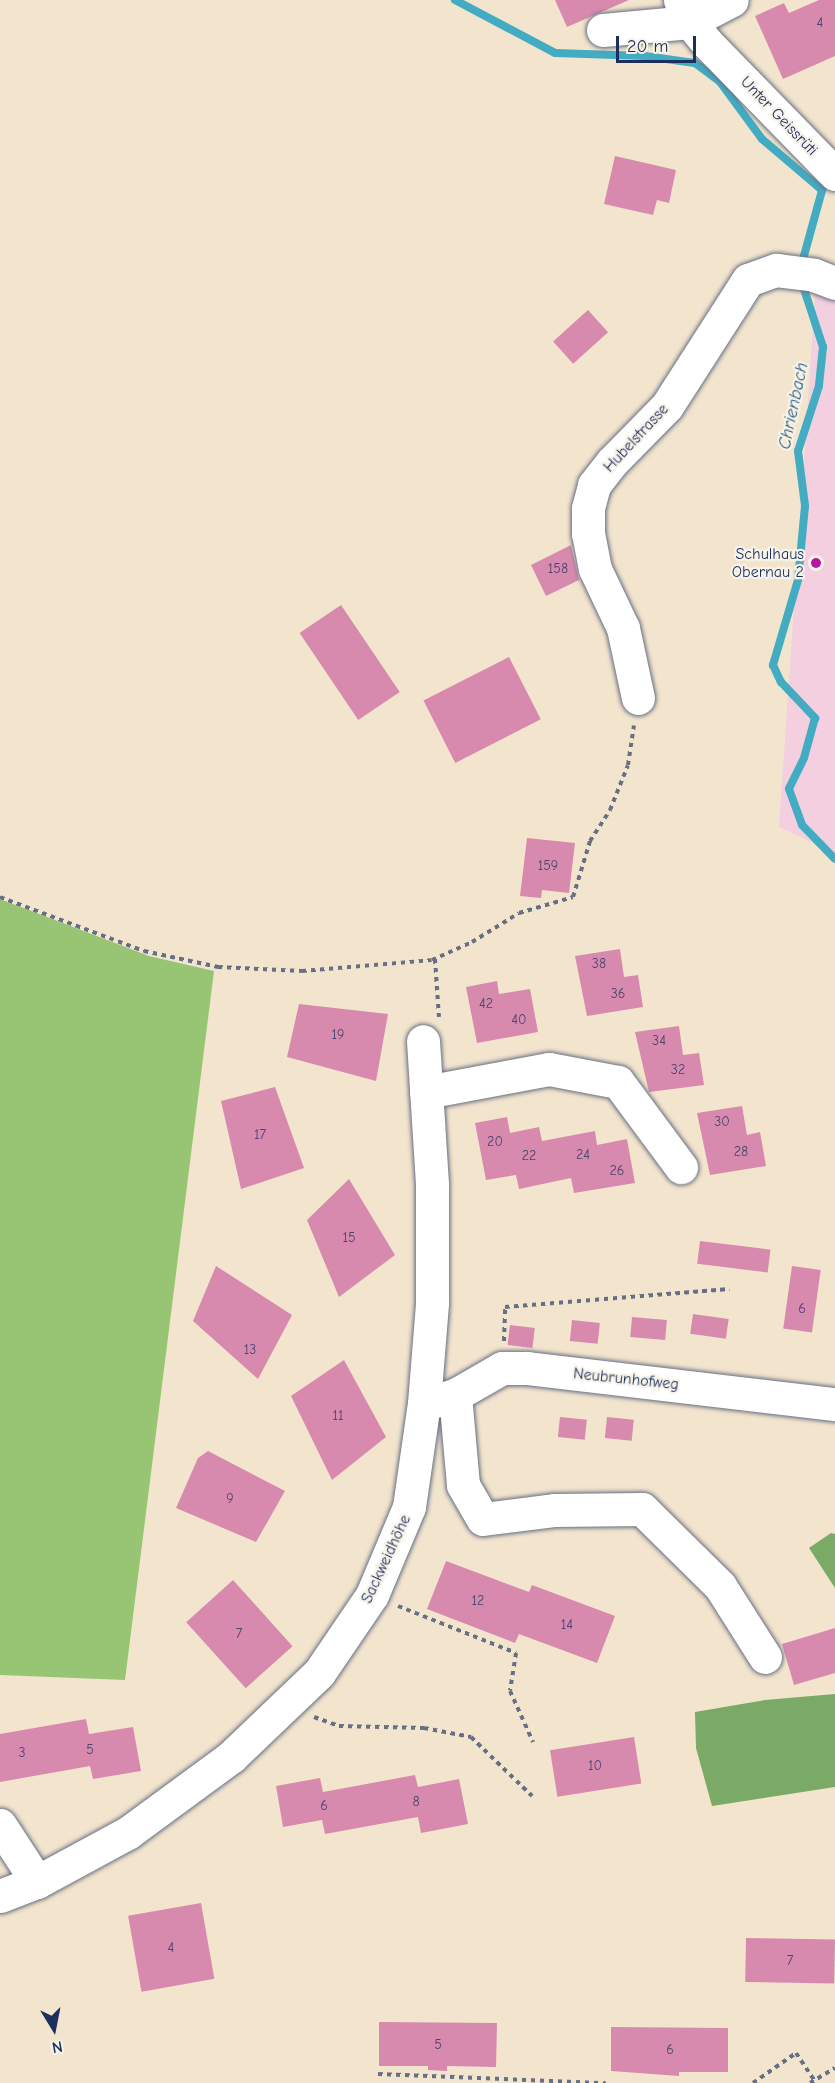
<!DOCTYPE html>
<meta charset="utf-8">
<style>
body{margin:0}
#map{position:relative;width:835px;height:2083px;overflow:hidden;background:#f3e5cd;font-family:"Comic Neue",sans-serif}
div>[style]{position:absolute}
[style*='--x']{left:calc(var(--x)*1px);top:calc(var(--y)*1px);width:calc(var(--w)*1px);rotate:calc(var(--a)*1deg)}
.built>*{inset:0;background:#f3cfe0}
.green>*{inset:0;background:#98c574}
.forest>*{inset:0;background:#7aaa66}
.stream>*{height:8px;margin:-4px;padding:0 4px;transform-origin:4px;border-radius:4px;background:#43acc2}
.building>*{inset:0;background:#d78aae;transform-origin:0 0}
.path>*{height:4px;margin-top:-2px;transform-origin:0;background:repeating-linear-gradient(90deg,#676f85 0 4.5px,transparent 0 9px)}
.roads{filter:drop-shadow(0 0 2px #676f85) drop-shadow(0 0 2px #676f85)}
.minor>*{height:33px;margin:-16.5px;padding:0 16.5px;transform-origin:16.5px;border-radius:16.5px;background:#fff}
.dots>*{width:16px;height:16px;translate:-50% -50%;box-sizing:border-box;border:3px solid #f7f3e8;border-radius:50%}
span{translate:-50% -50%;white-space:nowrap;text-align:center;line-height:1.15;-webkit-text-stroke:4.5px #f7f3e8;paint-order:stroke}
.number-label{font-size:14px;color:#4a4672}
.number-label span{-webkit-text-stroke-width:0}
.street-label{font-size:16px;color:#1b2f5e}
.poi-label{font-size:16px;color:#1b2f5e}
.right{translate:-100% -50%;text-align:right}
.water-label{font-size:18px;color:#295b81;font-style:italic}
.north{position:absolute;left:24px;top:1999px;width:60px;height:60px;-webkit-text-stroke:4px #f7f3e8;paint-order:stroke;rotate:170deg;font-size:16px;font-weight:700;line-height:24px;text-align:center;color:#1b2f5e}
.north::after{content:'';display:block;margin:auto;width:21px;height:27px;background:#1b2f5e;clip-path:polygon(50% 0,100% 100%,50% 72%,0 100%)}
.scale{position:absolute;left:616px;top:36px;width:80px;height:27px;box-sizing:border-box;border:3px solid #1b2f5e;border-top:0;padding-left:8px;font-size:18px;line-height:21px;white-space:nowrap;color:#1b2f5e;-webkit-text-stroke:4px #f7f3e8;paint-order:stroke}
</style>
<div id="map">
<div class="built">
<div style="clip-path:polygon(816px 284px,835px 298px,835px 853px,779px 827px)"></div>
</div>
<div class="green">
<div style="clip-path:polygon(0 899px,149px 956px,214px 971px,125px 1680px,0 1675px)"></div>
</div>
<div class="forest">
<div style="clip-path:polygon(831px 1533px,835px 1534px,835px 1588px,809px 1548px)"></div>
<div style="clip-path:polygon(835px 1694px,835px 1787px,712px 1806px,696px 1748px,695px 1712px,765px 1700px)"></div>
</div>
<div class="stream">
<div style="--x:455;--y:0;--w:113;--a:27.9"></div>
<div style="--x:555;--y:53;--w:90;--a:1.9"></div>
<div style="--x:645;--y:56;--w:50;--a:8"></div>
<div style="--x:695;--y:63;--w:31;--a:37"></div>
<div style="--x:720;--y:82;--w:71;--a:53.6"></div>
<div style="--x:762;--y:139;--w:79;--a:40.4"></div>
<div style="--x:802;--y:263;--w:79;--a:-74.6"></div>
<div style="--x:802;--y:283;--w:67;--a:71.8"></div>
<div style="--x:823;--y:347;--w:39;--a:96"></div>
<div style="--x:819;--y:386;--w:68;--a:107.9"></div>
<div style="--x:798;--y:451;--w:55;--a:82.7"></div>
<div style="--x:805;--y:506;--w:74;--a:95.4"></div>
<div style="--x:798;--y:580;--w:89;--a:106.4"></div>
<div style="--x:773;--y:665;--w:19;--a:65"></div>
<div style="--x:781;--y:682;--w:50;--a:46.6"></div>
<div style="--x:815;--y:718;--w:41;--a:105.4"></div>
<div style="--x:804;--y:758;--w:34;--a:116"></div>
<div style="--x:789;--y:789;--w:38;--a:70"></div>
<div style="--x:802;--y:825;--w:47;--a:45.9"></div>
</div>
<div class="building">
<div style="clip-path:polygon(555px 0,629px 0,567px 27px)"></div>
<div style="clip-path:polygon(819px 0,835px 0,835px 56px,783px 79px,755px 16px,784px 3px,789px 13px)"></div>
<div style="clip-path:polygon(615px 156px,676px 170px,669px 203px,657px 200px,653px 215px,604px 204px)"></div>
<div style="left:588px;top:310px;width:30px;height:47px;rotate:48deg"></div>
<div style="clip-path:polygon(571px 545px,579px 580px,546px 596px,531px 565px)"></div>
<div style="left:341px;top:605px;width:105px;height:50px;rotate:56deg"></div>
<div style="left:509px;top:657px;width:70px;height:96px;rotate:63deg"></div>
<div style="clip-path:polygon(527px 838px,575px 843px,569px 893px,542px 890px,541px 898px,520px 896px)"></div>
<div style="clip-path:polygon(620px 949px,624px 977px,638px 975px,643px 1007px,587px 1016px,575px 956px)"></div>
<div style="clip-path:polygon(497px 981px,499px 994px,530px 989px,538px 1032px,477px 1043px,466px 987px)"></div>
<div style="clip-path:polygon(299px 1004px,388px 1014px,376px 1081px,287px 1057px)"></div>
<div style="clip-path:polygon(679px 1026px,683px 1055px,699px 1053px,704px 1085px,649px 1092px,635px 1032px)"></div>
<div style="clip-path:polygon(275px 1087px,304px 1168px,241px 1189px,221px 1101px)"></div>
<div style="clip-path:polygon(742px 1106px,747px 1135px,760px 1132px,766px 1166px,710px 1175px,697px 1113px)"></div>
<div style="clip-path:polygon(507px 1117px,510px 1133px,539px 1127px,542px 1141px,595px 1131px,597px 1145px,627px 1139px,635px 1183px,574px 1193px,571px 1178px,519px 1189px,516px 1175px,486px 1180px,475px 1123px)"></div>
<div style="clip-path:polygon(349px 1179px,395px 1255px,339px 1297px,307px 1220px)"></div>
<div style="left:700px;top:1241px;width:71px;height:23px;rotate:7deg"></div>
<div style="clip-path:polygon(216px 1266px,292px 1315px,258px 1379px,193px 1321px)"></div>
<div style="left:792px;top:1266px;width:29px;height:63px;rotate:8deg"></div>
<div style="left:693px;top:1314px;width:36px;height:20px;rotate:8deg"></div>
<div style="left:632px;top:1317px;width:35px;height:20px;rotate:5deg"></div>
<div style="left:572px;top:1320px;width:28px;height:21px;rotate:6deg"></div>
<div style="left:510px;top:1325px;width:25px;height:20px;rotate:7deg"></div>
<div style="clip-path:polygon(344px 1360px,386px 1437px,332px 1480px,291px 1396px)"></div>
<div style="left:560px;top:1417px;width:27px;height:20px;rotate:6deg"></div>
<div style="left:607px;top:1417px;width:27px;height:21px;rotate:6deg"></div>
<div style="clip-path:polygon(208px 1451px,285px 1491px,256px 1542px,176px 1508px,198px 1458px)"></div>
<div style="clip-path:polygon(446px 1561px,529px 1592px,532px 1585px,615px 1616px,597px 1663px,519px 1634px,515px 1643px,427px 1609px)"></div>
<div style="left:233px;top:1580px;width:89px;height:63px;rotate:48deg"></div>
<div style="clip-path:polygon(835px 1628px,835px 1673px,794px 1685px,782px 1644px)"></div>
<div style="clip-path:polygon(86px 1719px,89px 1734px,133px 1727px,141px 1771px,93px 1779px,90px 1766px,0 1782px,0 1734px)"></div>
<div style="left:634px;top:1737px;width:47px;height:85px;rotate:81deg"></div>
<div style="clip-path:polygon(415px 1775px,418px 1787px,459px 1779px,468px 1824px,421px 1833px,418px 1817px,325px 1834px,322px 1820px,283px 1827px,276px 1786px,320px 1778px,323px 1792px)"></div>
<div style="left:201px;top:1903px;width:77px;height:74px;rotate:80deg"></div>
<div style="left:746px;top:1938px;width:89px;height:44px;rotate:1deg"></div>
<div style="clip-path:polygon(379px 2022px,497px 2023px,496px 2067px,447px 2066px,447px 2071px,428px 2070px,428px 2066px,379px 2066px)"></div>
<div style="clip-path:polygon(611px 2027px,728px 2028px,728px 2072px,679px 2072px,679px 2076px,611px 2071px)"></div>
</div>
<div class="path">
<div style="--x:0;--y:897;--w:154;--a:20.6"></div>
<div style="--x:144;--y:951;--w:76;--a:12.2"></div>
<div style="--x:218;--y:967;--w:84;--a:2.7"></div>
<div style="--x:302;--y:971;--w:130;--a:-4.8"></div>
<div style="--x:432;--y:960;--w:44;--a:-24.2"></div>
<div style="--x:472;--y:942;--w:55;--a:-31.7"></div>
<div style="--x:519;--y:913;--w:56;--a:-16.5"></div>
<div style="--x:573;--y:897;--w:59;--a:-73.1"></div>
<div style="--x:590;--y:841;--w:37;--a:-57"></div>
<div style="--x:610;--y:810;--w:48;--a:-68.2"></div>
<div style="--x:628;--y:765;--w:40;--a:-81.5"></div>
<div style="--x:435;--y:959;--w:58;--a:86.1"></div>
<div style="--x:504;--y:1341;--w:34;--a:-88"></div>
<div style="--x:505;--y:1307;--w:225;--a:-4.6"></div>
<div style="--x:398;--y:1606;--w:127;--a:21.7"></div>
<div style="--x:516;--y:1653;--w:38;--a:99"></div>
<div style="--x:510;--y:1691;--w:56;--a:65.7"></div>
<div style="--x:314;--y:1717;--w:27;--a:20"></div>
<div style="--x:339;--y:1726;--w:85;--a:1.3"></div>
<div style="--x:424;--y:1728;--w:48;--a:10.8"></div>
<div style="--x:471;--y:1737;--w:85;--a:44"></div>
<div style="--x:378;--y:2074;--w:228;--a:2.3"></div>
<div style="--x:753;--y:2083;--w:52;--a:-34.9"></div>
<div style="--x:796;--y:2053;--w:32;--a:56"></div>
<div style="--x:810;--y:2083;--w:29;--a:-31"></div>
</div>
<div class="roads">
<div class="minor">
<div style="--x:680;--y:0;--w:24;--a:66"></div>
<div style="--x:690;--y:22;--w:27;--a:51"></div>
<div style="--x:707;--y:43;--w:183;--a:45.7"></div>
<div style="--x:603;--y:30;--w:87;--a:-5.3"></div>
<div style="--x:690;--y:22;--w:47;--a:-27.6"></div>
<div style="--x:638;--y:698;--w:72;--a:-102.1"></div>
<div style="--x:623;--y:628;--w:65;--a:-115.4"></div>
<div style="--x:595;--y:569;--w:36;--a:-101"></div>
<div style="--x:588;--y:534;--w:26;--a:-90"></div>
<div style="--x:588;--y:508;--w:24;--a:-75"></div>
<div style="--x:594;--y:485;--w:29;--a:-52"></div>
<div style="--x:612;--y:462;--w:78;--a:-45.5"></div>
<div style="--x:667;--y:406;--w:150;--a:-57.3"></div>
<div style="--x:748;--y:280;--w:30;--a:-20"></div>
<div style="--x:776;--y:270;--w:38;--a:7"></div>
<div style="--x:814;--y:275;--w:22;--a:21"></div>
<div style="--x:426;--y:1092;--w:125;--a:-10.6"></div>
<div style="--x:549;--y:1069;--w:70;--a:10.7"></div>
<div style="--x:618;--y:1082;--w:106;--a:53.5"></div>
<div style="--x:455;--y:1395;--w:90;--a:84.9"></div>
<div style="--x:463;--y:1485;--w:39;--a:60"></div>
<div style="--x:483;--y:1519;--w:73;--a:-7.1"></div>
<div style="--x:555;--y:1510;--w:87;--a:-0.7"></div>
<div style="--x:642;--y:1509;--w:110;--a:44.6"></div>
<div style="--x:720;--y:1586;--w:84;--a:57.6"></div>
<div style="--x:435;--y:1401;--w:21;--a:-17"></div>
<div style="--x:455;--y:1395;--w:54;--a:-29.9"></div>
<div style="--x:502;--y:1368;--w:25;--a:0"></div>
<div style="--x:527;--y:1368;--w:310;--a:6.7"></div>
<div style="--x:0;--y:1825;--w:68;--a:57"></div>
<div style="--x:0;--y:1896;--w:40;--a:-21"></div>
<div style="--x:37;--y:1882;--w:105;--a:-28.5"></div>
<div style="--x:129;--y:1832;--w:127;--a:-36.3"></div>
<div style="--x:231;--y:1757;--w:122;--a:-43.7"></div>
<div style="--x:319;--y:1673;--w:94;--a:-55.8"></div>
<div style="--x:372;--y:1595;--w:95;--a:-67.2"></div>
<div style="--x:409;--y:1507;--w:105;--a:-81.8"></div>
<div style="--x:424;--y:1403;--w:100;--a:-85.4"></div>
<div style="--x:432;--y:1303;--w:119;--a:-90"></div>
<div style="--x:432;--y:1184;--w:143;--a:-93.6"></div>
</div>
</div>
<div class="dots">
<div style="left:816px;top:563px;background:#b5179e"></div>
</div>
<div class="number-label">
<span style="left:820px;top:23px">4</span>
<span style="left:558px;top:569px">158</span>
<span style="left:548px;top:866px">159</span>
<span style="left:599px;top:964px">38</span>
<span style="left:618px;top:994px">36</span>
<span style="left:486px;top:1004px">42</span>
<span style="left:519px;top:1020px">40</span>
<span style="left:338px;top:1035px">19</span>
<span style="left:659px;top:1041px">34</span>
<span style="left:678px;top:1070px">32</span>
<span style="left:722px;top:1122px">30</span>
<span style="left:260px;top:1135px">17</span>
<span style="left:495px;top:1142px">20</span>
<span style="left:741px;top:1152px">28</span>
<span style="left:583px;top:1155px">24</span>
<span style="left:529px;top:1156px">22</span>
<span style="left:617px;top:1171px">26</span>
<span style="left:349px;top:1238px">15</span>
<span style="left:802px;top:1309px">6</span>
<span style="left:250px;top:1350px">13</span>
<span style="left:338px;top:1416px">11</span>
<span style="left:230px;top:1499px">9</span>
<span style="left:478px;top:1601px">12</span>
<span style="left:567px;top:1625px">14</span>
<span style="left:239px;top:1634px">7</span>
<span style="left:90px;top:1750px">5</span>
<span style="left:22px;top:1753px">3</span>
<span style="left:595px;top:1766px">10</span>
<span style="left:416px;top:1802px">8</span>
<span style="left:324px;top:1806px">6</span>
<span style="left:171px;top:1948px">4</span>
<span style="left:790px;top:1961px">7</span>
<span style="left:438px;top:2045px">5</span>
<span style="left:670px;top:2050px">6</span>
</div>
<div class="street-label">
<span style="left:779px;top:116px;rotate:46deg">Unter Geissrüti</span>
<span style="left:636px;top:438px;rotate:-47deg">Hubelstrasse</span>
<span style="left:626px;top:1379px;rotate:6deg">Neubrunhofweg</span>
<span style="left:386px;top:1559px;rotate:-65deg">Sackweidhöhe</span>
</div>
<div class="poi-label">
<span class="right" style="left:804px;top:563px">Schulhaus<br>Obernau 2</span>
</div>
<div class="water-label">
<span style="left:794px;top:406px;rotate:-78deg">Chrienbach</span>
</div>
<div class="north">N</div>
<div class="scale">20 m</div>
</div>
